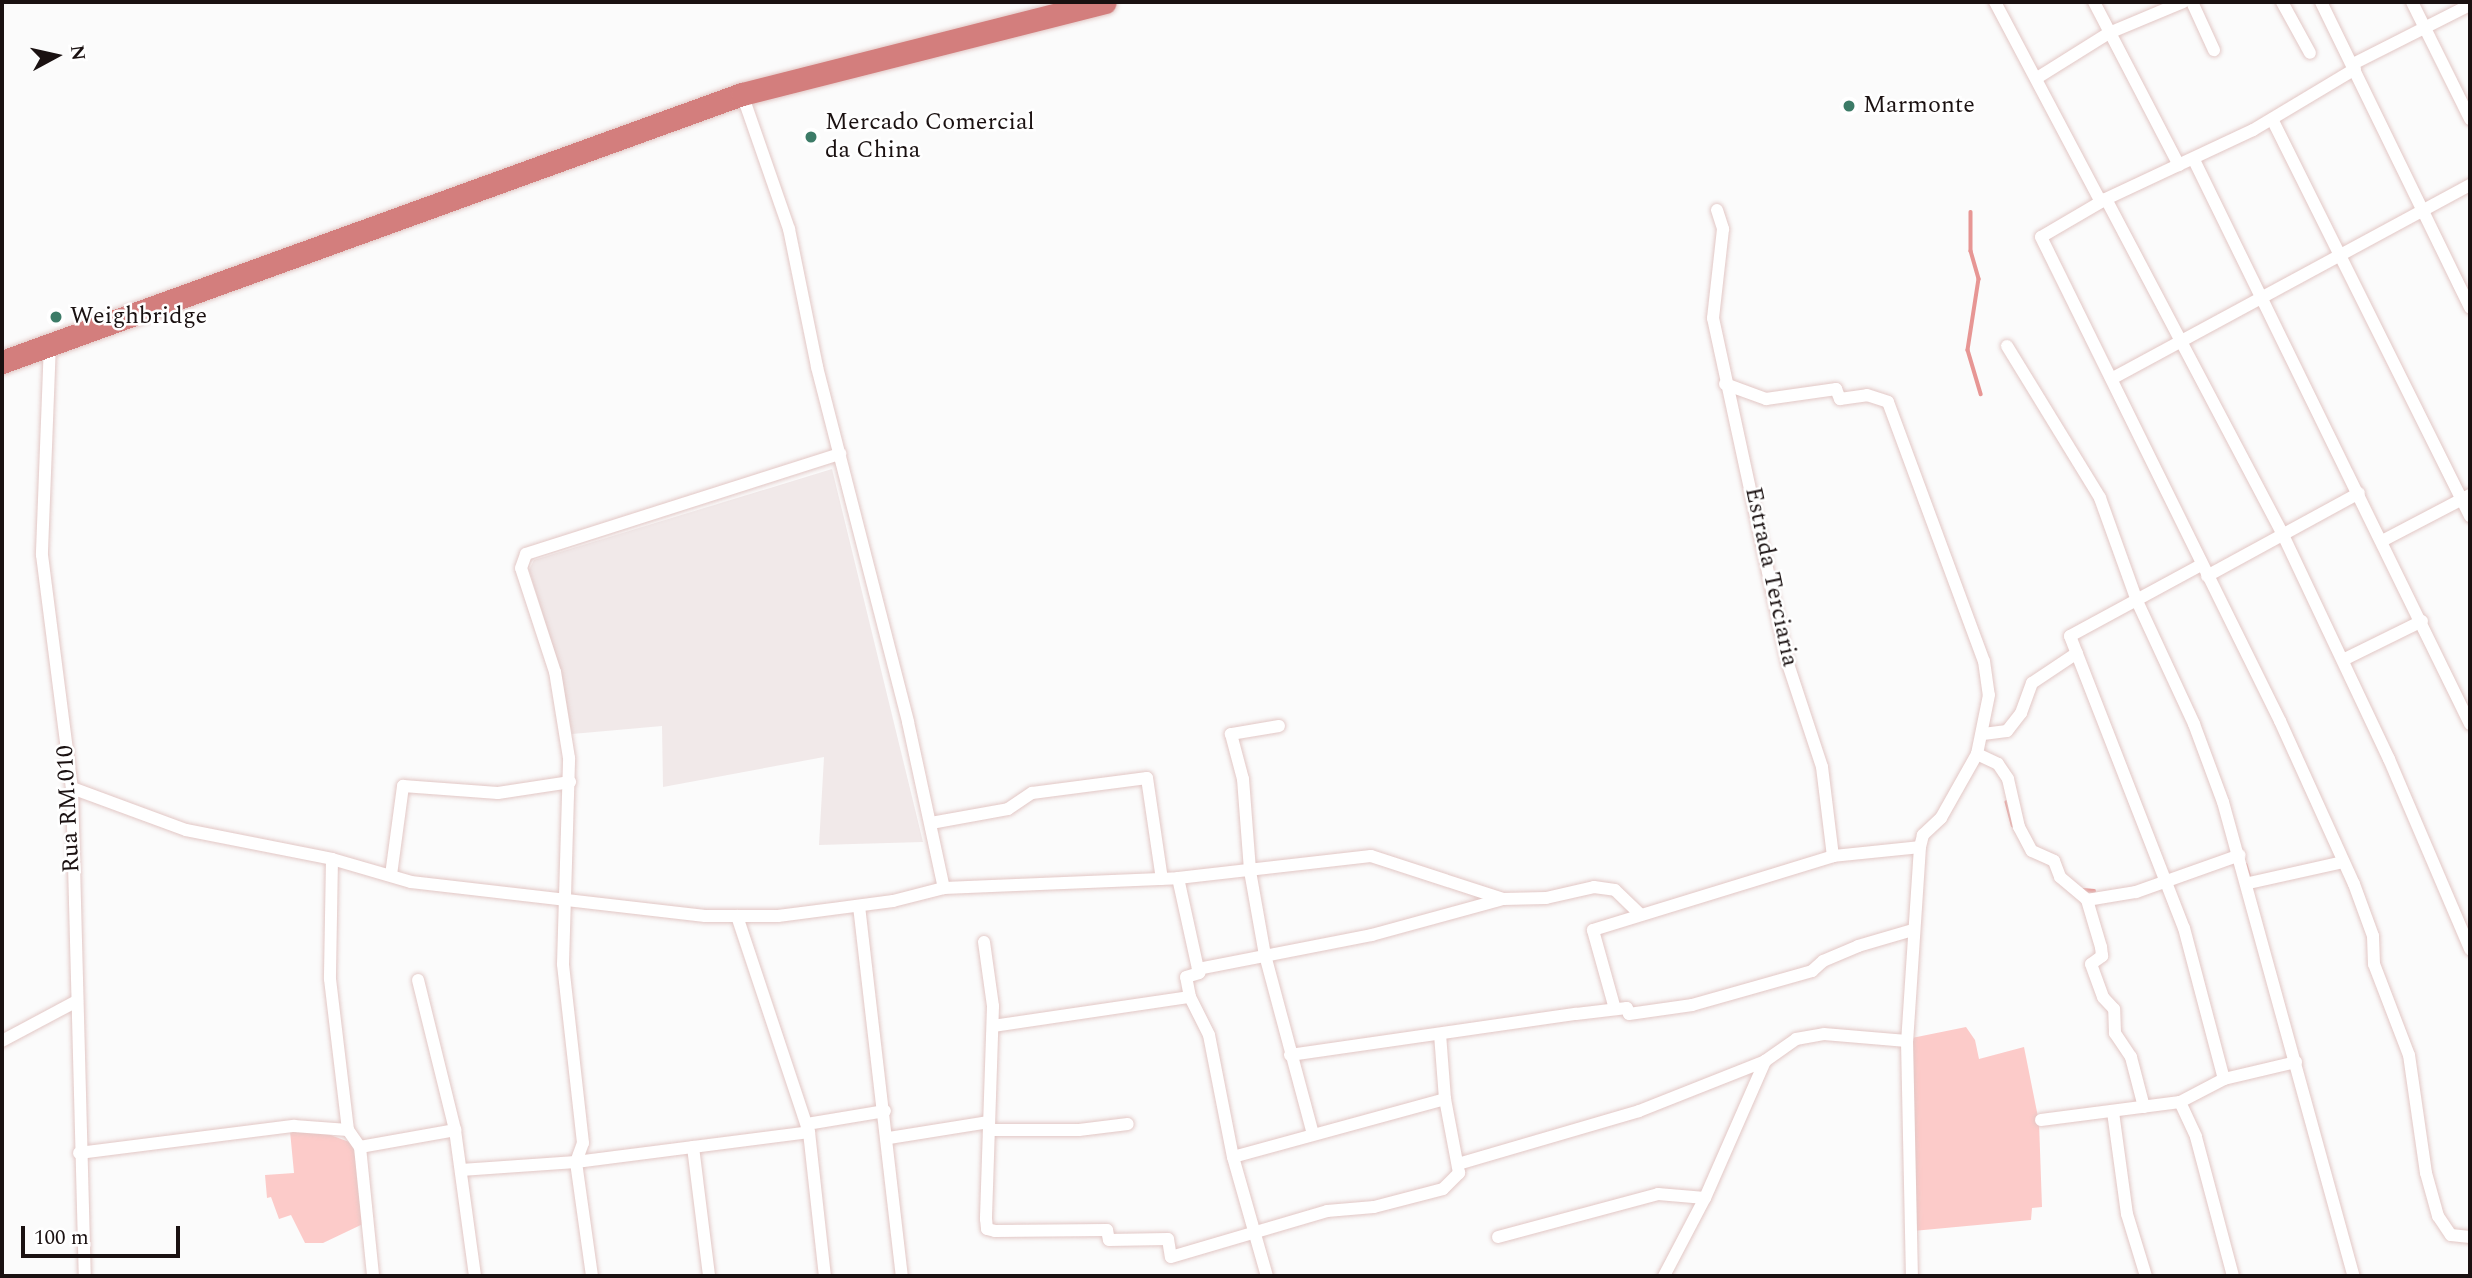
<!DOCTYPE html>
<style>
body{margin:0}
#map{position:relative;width:2472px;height:1278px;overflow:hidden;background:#fbfbfb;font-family:Spectral,serif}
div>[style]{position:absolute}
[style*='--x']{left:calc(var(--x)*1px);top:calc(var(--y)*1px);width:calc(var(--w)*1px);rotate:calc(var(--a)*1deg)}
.built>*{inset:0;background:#f1e9e9}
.green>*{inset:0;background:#fccbc9}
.stream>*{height:3.5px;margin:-1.75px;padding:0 1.75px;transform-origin:1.75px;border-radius:1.75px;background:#e79694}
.roads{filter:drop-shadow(0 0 2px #e2c7c5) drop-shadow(0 0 2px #e2c7c5)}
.street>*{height:12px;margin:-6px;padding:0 6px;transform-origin:6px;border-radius:6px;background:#fff}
.highway>*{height:23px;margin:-11.5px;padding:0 11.5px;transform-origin:11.5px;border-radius:11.5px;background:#d37e7d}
.dots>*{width:19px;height:19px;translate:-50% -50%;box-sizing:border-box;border:4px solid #fff;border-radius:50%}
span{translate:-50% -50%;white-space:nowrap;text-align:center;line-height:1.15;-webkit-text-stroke:5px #fff;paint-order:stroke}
.poi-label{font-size:24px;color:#1a1111}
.left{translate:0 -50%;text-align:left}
.street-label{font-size:24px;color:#1a1111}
.frame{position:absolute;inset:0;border:4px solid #1a1111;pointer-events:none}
.north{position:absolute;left:21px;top:21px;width:70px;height:70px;-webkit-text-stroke:5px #fff;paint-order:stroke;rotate:82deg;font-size:19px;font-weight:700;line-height:28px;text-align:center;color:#1a1111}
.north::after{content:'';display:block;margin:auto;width:24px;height:32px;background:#1a1111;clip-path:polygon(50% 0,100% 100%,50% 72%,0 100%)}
.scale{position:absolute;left:21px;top:1226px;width:159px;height:32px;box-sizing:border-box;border:4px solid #1a1111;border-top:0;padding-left:9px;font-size:21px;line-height:24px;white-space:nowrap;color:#1a1111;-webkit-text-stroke:5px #fff;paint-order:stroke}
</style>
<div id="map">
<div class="built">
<div style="clip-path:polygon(832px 469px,923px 842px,819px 845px,824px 757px,663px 787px,662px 726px,572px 734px,560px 669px,529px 570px,534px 560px)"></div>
</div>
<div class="green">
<div style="clip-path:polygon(1966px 1027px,1975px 1040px,1979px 1059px,2024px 1047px,2039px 1122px,2042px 1207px,2032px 1208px,2031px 1220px,1913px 1231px,1907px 1039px)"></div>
<div style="clip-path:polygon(290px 1131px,325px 1133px,352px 1143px,357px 1152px,365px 1223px,323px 1243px,305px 1243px,291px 1215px,279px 1219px,271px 1197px,267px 1198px,265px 1175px,294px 1173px)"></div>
</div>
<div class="stream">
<div style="--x:1971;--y:212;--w:39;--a:90"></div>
<div style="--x:1971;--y:251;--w:29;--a:74"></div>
<div style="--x:1979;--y:279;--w:72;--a:98.8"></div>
<div style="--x:1968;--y:350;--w:46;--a:73.5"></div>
<div style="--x:2007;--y:802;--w:24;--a:75"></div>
<div style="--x:2246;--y:865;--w:17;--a:73"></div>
<div style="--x:2083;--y:890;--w:11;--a:5"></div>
</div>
<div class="roads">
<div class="street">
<div style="--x:1995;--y:2;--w:226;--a:62.1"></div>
<div style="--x:2094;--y:2;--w:184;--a:62.5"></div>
<div style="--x:2192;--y:2;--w:53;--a:65.4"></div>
<div style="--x:2282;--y:2;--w:58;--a:61.2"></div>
<div style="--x:2321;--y:2;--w:340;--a:64"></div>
<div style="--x:2412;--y:2;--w:131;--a:63.6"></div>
<div style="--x:2353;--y:64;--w:131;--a:-26.8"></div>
<div style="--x:2355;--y:69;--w:119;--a:149.1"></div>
<div style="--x:2253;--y:130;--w:162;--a:154.9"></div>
<div style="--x:2106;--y:199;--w:75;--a:149.7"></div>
<div style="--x:2041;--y:237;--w:540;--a:63.72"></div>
<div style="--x:2280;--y:721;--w:179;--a:65.6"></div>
<div style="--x:2354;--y:884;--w:55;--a:69.9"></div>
<div style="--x:2373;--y:936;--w:28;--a:88"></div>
<div style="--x:2374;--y:964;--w:97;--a:69"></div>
<div style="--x:2409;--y:1055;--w:119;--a:81.8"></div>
<div style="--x:2426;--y:1173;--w:45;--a:74.4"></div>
<div style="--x:2438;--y:1216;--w:23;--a:56"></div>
<div style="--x:2451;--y:1235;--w:19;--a:6"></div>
<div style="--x:2037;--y:78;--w:85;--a:-32"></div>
<div style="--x:2109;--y:33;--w:80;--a:-22.7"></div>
<div style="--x:742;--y:94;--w:143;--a:70.8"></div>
<div style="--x:789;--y:229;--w:141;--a:78.5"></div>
<div style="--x:817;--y:367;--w:366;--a:75.6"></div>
<div style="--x:908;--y:722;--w:170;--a:77.8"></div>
<div style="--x:2272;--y:119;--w:444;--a:63.5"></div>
<div style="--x:2194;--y:160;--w:628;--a:63.92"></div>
<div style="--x:2106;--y:199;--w:382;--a:62.2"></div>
<div style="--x:2284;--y:537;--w:246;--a:64.7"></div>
<div style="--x:2389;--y:759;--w:207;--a:66.9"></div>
<div style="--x:1717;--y:210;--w:20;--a:72"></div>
<div style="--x:1723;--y:229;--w:90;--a:96.4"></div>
<div style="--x:1713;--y:318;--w:354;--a:77.8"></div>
<div style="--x:1788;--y:664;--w:108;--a:71.7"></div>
<div style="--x:1822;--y:767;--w:90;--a:83"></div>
<div style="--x:1833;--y:856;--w:87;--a:-5.9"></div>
<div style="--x:50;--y:343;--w:212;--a:92.2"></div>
<div style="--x:42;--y:555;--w:235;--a:82.7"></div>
<div style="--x:72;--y:788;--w:488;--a:88.5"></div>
<div style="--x:2007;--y:346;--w:178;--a:58.5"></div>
<div style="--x:2100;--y:498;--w:109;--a:70.2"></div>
<div style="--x:2137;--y:601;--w:136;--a:65.1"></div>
<div style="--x:2194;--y:724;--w:83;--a:69.6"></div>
<div style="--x:2223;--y:802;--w:492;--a:74.6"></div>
<div style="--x:2113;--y:378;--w:406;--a:-28.4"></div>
<div style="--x:1725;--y:384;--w:44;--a:20.1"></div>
<div style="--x:1766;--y:399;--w:71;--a:-8.1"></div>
<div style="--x:1836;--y:389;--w:11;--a:68"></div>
<div style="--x:1840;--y:399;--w:27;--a:-8"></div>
<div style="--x:1867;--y:395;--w:22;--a:18"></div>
<div style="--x:1888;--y:402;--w:276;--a:69.7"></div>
<div style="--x:1984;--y:661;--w:34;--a:82"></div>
<div style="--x:1989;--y:695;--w:60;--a:101.5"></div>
<div style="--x:1977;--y:754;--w:73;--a:119.4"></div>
<div style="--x:1941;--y:818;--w:25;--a:137"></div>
<div style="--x:1923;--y:835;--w:12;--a:104"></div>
<div style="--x:1920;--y:847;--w:194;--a:93.8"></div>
<div style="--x:1907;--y:1041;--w:235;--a:88.8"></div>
<div style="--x:2382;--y:541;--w:99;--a:-27.6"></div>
<div style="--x:2201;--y:565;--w:149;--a:151.5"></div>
<div style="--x:2070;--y:636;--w:313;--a:68.7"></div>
<div style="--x:2184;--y:928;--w:156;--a:75.2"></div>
<div style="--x:2207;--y:576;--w:173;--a:-28.6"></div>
<div style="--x:2343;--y:660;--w:88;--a:-26.3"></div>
<div style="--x:1279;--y:726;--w:49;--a:170.5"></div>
<div style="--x:1231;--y:734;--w:47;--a:75.1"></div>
<div style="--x:1243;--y:779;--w:92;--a:85.6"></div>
<div style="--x:1250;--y:871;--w:85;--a:79.9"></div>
<div style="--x:1265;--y:955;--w:182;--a:75"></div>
<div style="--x:1983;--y:734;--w:24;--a:-7"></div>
<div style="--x:2007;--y:731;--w:23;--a:-52"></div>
<div style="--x:2021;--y:713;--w:32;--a:-70"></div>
<div style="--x:2032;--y:683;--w:54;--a:-33.7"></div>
<div style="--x:1977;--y:754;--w:23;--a:25"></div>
<div style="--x:1998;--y:764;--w:18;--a:56"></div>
<div style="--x:2008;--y:779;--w:49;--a:77.1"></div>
<div style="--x:2019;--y:827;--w:27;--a:62"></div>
<div style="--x:2032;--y:851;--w:24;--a:24"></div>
<div style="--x:2054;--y:861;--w:17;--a:69"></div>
<div style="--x:2060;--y:877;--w:35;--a:40"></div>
<div style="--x:72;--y:788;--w:121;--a:20.2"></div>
<div style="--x:186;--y:830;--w:149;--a:11.2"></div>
<div style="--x:332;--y:859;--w:82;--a:16.2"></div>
<div style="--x:411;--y:882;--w:296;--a:6.6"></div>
<div style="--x:705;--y:916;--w:73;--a:0"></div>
<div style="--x:778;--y:916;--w:116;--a:-7.4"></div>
<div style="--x:893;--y:901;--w:53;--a:-14.3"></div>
<div style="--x:944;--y:888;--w:234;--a:-2.4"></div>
<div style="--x:1178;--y:878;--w:194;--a:-6.5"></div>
<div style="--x:1371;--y:856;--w:139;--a:18"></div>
<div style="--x:1503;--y:899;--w:43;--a:-1.3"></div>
<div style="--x:1546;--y:898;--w:49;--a:-12.9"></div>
<div style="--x:1594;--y:887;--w:21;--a:8"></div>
<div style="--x:1615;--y:890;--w:35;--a:44"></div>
<div style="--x:931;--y:823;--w:78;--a:-10.3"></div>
<div style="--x:1008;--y:809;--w:29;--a:-34"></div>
<div style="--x:1032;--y:793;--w:116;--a:-7.4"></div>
<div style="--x:1147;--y:778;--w:102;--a:81.6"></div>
<div style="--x:332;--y:859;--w:120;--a:91"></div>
<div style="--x:330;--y:979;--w:152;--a:83.2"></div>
<div style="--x:391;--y:875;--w:90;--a:-82.3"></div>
<div style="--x:403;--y:786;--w:95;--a:4.2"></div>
<div style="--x:498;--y:793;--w:73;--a:-8.7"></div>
<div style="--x:1178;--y:878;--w:93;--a:77.6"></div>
<div style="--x:2249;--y:883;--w:96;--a:-12.6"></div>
<div style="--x:859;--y:906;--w:372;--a:83.4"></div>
<div style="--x:737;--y:916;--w:228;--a:71.6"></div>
<div style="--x:809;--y:1132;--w:145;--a:83.7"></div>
<div style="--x:984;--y:942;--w:65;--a:82"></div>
<div style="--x:993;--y:1006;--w:213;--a:91.9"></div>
<div style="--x:986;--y:1219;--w:10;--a:84"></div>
<div style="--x:987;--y:1229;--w:8;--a:14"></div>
<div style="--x:995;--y:1231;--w:112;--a:-0.5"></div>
<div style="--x:1107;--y:1230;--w:10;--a:79"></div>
<div style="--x:1109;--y:1240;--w:59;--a:-1"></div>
<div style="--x:1168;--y:1239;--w:18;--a:81"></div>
<div style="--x:1171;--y:1257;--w:163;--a:-16.4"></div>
<div style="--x:1327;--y:1211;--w:47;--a:-4.9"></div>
<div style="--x:1374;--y:1207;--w:71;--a:-14.6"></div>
<div style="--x:1443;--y:1189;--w:23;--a:-45"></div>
<div style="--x:1459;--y:1173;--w:75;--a:-100.7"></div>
<div style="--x:1445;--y:1099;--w:65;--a:-94.4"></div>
<div style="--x:418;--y:980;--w:154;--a:76.1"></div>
<div style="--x:455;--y:1130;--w:147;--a:82.2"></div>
<div style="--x:1190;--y:997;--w:20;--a:-101"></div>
<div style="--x:1186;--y:977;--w:14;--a:-17"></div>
<div style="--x:1199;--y:973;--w:4;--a:-104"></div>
<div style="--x:1198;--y:969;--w:177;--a:-11.1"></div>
<div style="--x:1372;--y:935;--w:133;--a:-15.3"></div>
<div style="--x:1615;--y:1009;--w:82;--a:-105.6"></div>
<div style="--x:1593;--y:930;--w:251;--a:-17.1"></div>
<div style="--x:993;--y:1026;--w:199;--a:-8.4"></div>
<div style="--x:1190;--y:997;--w:42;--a:63.4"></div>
<div style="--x:1209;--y:1035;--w:124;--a:78.9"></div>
<div style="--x:1233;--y:1157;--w:124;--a:74.1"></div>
<div style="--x:2;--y:1041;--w:85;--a:-28.1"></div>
<div style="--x:1290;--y:1055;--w:289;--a:-8.2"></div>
<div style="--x:1576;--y:1014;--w:51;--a:-6.7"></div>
<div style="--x:1627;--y:1008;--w:6;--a:72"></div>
<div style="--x:1629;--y:1014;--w:64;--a:-8.1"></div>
<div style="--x:1692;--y:1005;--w:125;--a:-15.8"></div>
<div style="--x:1812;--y:971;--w:15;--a:-42"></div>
<div style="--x:1823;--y:961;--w:38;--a:-23"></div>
<div style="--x:1858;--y:946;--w:57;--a:-16.2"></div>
<div style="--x:2180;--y:1102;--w:38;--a:65"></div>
<div style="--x:2196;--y:1137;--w:144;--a:75.1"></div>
<div style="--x:2144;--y:1107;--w:52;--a:-104.6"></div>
<div style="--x:2131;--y:1057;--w:29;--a:-124"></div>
<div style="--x:2115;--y:1033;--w:24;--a:-92"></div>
<div style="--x:2114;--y:1009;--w:16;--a:-133"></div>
<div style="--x:2103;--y:997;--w:35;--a:-110"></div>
<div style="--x:2091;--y:964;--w:14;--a:-36"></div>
<div style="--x:2102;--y:956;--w:9;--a:-96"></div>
<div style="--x:2101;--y:947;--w:49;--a:-106.6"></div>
<div style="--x:2087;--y:900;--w:50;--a:-9.3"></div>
<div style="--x:2136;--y:892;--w:110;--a:-19.6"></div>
<div style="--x:2113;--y:1112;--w:103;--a:82.2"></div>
<div style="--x:2127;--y:1214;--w:65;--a:73"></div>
<div style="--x:2041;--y:1120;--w:140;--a:-7.4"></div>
<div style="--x:2180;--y:1102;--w:50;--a:-27.6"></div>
<div style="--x:2224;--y:1079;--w:74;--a:-13.3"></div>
<div style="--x:807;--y:1124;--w:79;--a:-9.5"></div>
<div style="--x:989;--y:1130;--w:90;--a:0"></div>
<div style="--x:1079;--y:1130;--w:49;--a:-7"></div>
<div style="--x:889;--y:1138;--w:101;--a:-9.1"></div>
<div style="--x:360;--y:1147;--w:130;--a:84.2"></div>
<div style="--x:693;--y:1147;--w:130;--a:82.9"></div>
<div style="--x:79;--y:1153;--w:217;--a:-7.2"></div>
<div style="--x:294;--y:1126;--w:54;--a:4.2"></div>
<div style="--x:348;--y:1130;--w:21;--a:55"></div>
<div style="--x:360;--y:1147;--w:97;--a:-10.1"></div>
<div style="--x:1233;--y:1157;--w:220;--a:-15.3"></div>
<div style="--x:1458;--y:1164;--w:189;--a:-16.3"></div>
<div style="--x:1639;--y:1111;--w:136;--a:-21.6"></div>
<div style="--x:461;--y:1170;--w:115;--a:-4"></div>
<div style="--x:576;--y:1162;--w:235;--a:-7.3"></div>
<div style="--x:1498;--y:1237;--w:166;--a:-15"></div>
<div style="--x:1658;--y:1194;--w:47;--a:4.9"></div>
<div style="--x:592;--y:1276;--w:115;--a:-98"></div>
<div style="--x:576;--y:1162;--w:20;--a:-70"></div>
<div style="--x:583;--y:1143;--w:180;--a:-96.4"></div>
<div style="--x:563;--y:964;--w:206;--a:-88.3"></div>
<div style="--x:569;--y:758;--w:87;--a:-99.2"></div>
<div style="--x:555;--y:672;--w:109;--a:-108.1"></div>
<div style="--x:521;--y:568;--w:15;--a:-70"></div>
<div style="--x:526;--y:554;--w:330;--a:-17.7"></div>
<div style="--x:1664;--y:1276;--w:88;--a:-62.3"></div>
<div style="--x:1705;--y:1198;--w:150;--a:-66.3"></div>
<div style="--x:1765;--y:1061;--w:38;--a:-35"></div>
<div style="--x:1796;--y:1039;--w:28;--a:-10"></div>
<div style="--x:1824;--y:1034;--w:83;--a:4.8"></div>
</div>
<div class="highway">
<div style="--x:2;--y:362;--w:787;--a:-19.91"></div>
<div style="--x:742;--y:94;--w:374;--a:-14.2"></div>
</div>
</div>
<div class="dots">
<div style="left:1849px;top:106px;background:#3c7b67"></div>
<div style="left:811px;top:137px;background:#3c7b67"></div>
<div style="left:56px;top:317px;background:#3c7b67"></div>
</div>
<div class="poi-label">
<span class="left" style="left:1863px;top:106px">Marmonte</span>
<span class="left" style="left:825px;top:137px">Mercado Comercial<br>da China</span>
<span class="left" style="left:70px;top:317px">Weighbridge</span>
</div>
<div class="street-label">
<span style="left:1771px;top:577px;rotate:78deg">Estrada Terciaria</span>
<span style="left:69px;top:809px;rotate:-93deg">Rua RM.010</span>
</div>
<div class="frame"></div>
<div class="north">N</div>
<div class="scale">100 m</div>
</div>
